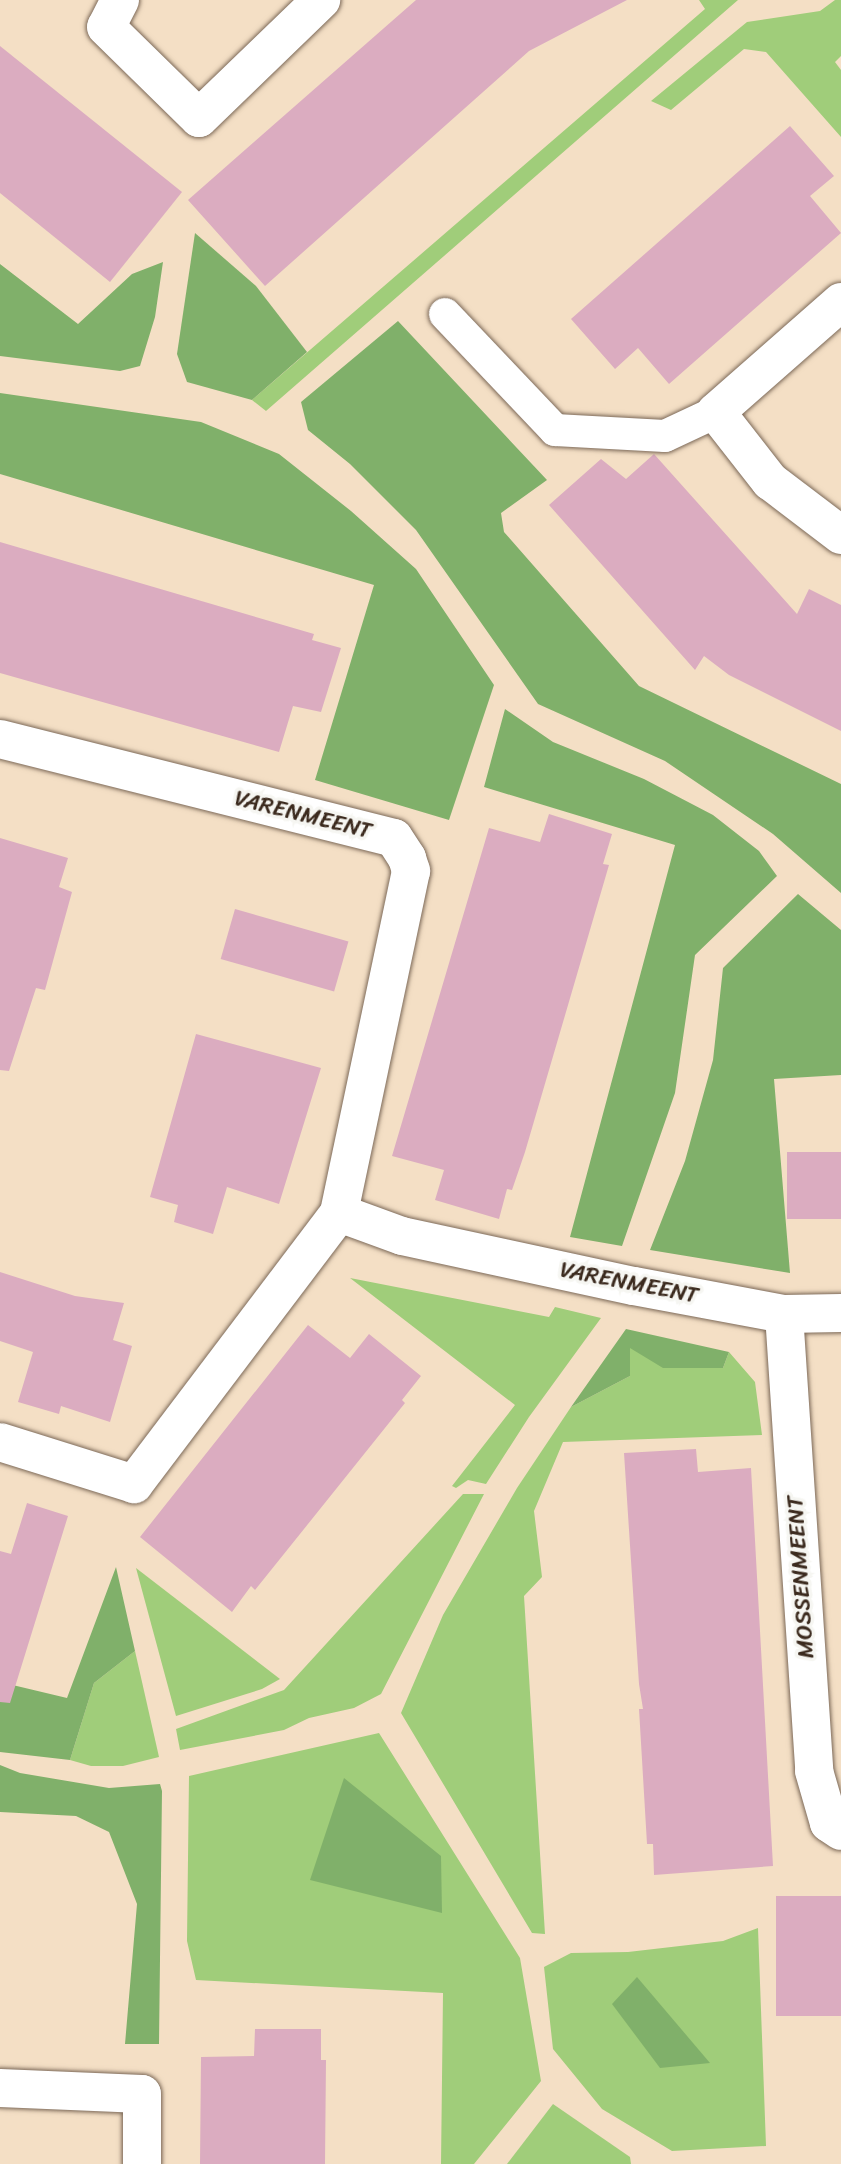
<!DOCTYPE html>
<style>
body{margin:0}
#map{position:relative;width:841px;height:2164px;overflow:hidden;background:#f4dfc5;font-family:Sriracha,sans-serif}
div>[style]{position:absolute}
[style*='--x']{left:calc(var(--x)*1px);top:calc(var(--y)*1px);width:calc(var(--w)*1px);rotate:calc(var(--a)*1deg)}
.green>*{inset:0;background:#a0cd7a}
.forest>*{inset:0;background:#80b06a}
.building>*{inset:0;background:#dbacc0;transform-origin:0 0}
.roads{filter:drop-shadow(0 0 2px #7c6958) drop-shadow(0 0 2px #7c6958)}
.lane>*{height:32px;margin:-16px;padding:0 16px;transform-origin:16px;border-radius:16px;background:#fff}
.street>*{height:38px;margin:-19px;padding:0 19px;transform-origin:19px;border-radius:19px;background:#fff}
span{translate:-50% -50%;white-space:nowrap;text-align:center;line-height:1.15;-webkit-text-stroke:7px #f6f6f2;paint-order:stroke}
.street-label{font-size:23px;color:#3b2a1e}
</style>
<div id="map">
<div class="green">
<div style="clip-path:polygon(699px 0,738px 0,266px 411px,252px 400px,705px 9px)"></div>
<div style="clip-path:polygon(835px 0,841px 0,841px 56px,835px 62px,841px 70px,841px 137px,766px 52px,744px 49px,671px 110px,651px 101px,747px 22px,820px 11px)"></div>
<div style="clip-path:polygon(350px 1278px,549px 1317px,555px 1307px,601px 1318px,529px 1417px,486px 1484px,468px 1480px,456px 1488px,452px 1486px,515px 1405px)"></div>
<div style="clip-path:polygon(630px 1347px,723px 1368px,729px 1352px,755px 1382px,762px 1435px,563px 1442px,534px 1511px,542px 1577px,524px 1596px,545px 1934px,532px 1933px,401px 1713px,443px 1615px,517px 1488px,571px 1407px,630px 1376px)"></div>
<div style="clip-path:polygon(463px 1494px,484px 1494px,381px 1694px,354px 1708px,309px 1718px,284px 1730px,180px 1750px,176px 1729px,284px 1690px)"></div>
<div style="clip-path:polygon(136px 1568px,280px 1679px,262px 1689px,176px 1716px)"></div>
<div style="clip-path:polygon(135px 1651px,159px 1757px,123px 1766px,91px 1766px,70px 1760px,94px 1683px)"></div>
<div style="clip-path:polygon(379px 1733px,520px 1958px,541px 2081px,474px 2164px,441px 2164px,443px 1993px,196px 1980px,187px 1941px,189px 1776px)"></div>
<div style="clip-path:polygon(758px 1928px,766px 2146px,672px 2151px,602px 2109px,553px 2049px,544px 1967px,571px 1953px,628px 1952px,723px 1941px)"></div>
<div style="clip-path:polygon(553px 2104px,630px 2157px,631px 2164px,507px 2164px)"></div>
</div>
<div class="forest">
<div style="clip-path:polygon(195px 233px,256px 286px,307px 352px,252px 400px,187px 382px,177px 354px)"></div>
<div style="clip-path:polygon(163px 262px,155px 317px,140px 366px,120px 371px,0 356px,0 264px,78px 324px,132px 274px)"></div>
<div style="clip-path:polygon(398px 321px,547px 480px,501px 513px,504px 532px,639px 686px,841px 784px,841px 893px,773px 834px,665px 761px,538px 704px,416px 530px,350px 464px,308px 430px,301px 402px)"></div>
<div style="clip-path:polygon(0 393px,201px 422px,279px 454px,351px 511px,416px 569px,494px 685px,449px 820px,315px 780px,374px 585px,0 474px)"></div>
<div style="clip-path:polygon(505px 709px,553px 742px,644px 779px,713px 815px,759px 851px,777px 876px,695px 955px,675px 1093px,622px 1246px,570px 1237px,675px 845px,484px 787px)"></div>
<div style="clip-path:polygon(798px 894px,841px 930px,841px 1075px,774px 1079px,790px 1273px,650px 1250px,685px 1161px,713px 1060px,723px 968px)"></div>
<div style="clip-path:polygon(626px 1329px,729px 1352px,723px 1368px,663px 1368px,630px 1348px,630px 1376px,571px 1407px)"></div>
<div style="clip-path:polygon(116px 1567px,135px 1651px,94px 1683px,70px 1760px,0 1752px,0 1682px,67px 1698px)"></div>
<div style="clip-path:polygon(0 1765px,20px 1773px,109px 1788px,160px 1784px,162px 1791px,159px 2044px,125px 2044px,137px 1904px,109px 1832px,76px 1816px,0 1812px)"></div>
<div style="clip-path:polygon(344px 1778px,441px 1856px,442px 1913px,310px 1880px)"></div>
<div style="clip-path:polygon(637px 1977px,710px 2063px,660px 2068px,612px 2004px)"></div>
</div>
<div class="building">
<div style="clip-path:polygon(416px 0,627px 0,529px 51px,265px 286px,188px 200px)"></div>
<div style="clip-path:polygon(0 46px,182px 192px,110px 282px,0 193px)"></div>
<div style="clip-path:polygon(790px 126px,834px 176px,810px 196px,841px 233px,669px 384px,638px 348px,615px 369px,571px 319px)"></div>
<div style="clip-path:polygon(654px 454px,797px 614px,809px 589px,841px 605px,841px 731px,729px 675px,704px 656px,695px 670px,549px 505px,601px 459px,626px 479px)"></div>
<div style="clip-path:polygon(0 542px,314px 634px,312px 640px,341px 648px,321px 712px,293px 706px,279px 752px,0 673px)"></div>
<div style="clip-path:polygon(549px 814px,612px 834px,603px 864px,609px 865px,525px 1152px,512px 1190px,507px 1189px,499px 1219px,435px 1200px,444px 1170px,392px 1156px,489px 828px,540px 842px)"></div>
<div style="clip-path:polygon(0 838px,68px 858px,59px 887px,72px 892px,45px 990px,36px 988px,9px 1071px,0 1070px)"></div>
<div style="left:235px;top:909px;width:118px;height:52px;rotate:16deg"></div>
<div style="clip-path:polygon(196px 1034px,321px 1068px,279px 1204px,227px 1187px,213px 1234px,174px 1222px,178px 1205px,150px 1197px)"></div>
<div style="left:841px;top:1152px;width:67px;height:54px;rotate:90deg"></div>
<div style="clip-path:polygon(0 1272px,75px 1296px,124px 1303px,113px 1340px,132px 1346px,110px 1422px,61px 1406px,59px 1414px,18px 1402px,33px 1352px,0 1341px)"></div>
<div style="clip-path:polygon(308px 1325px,350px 1358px,369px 1334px,421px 1376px,402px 1400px,405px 1403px,304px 1529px,255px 1590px,251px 1586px,232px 1612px,140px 1537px)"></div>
<div style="clip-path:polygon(696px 1449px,698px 1472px,751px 1468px,773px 1866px,654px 1875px,653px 1844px,647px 1844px,639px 1709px,643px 1709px,639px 1684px,624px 1453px)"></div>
<div style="clip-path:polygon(27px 1503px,68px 1516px,10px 1703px,0 1702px,0 1551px,11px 1554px)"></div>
<div style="left:841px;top:1896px;width:120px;height:65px;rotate:90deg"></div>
<div style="clip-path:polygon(255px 2029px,321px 2029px,321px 2060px,326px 2060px,325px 2164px,200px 2164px,201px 2057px,254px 2056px)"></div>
</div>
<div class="roads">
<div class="lane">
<div style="--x:445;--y:314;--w:160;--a:46.5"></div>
<div style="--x:555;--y:430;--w:110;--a:3.1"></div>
<div style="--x:665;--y:436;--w:56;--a:-25.2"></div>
</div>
<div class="street">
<div style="--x:120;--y:0;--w:30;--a:117"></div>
<div style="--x:106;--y:27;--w:130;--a:44.4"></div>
<div style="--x:199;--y:118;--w:170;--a:-44"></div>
<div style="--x:841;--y:302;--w:167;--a:138.7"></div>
<div style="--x:716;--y:412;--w:88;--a:52"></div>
<div style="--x:770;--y:481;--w:89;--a:37.3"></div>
<div style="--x:0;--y:739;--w:406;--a:14.1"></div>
<div style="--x:394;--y:838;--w:24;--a:57"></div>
<div style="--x:407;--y:858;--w:14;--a:73"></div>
<div style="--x:411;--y:871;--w:349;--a:101.9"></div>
<div style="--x:339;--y:1213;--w:340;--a:127.1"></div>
<div style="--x:134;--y:1484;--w:140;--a:-162.6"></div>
<div style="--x:339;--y:1213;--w:67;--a:20.1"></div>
<div style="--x:402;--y:1236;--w:237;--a:12.2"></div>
<div style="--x:634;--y:1286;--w:153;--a:10.6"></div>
<div style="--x:784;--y:1314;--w:57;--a:-1"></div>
<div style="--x:784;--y:1314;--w:458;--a:86.2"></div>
<div style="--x:814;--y:1771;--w:54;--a:73.9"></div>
<div style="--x:829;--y:1823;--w:14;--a:34"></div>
<div style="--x:0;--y:2088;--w:142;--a:2.4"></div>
<div style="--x:142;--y:2094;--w:70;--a:90"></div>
</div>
</div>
<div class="street-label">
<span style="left:303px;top:815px;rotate:14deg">VARENMEENT</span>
<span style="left:629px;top:1283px;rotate:11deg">VARENMEENT</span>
<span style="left:801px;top:1577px;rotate:-94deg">MOSSENMEENT</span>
</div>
</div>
